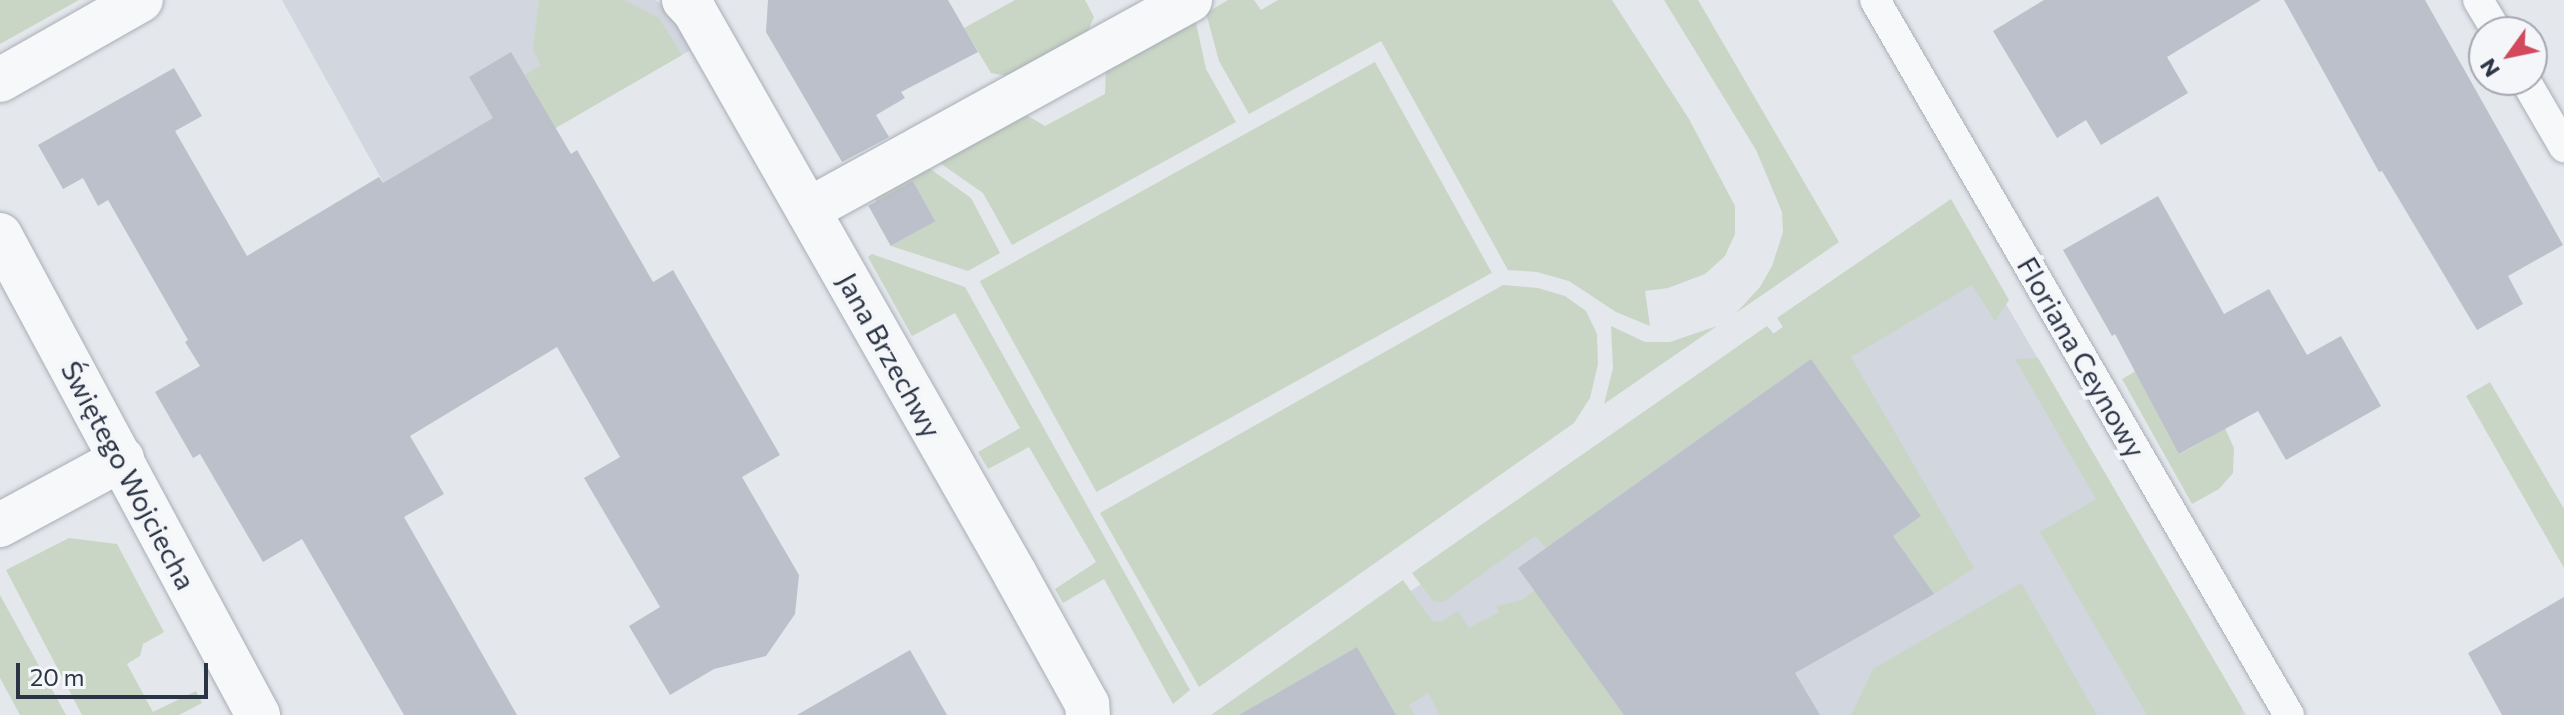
<!DOCTYPE html>
<meta charset="utf-8">
<style>
body{margin:0}
#map{position:relative;width:2564px;height:715px;overflow:hidden;background:#e4e7ec;font-family:Commissioner,sans-serif}
div>[style]{position:absolute}
[style*='--x']{left:calc(var(--x)*1px);top:calc(var(--y)*1px);width:calc(var(--w)*1px);rotate:calc(var(--a)*1deg)}
.built>*{inset:0;background:#d2d6de}
.green>*{inset:0;background:#c9d6c5;transform-origin:0 0}
.building>*{inset:0;background:#bbc0ca;transform-origin:0 0}
.roads{filter:drop-shadow(0 0 2px #a9aeb7) drop-shadow(0 0 2px #a9aeb7)}
.lane>*{height:30px;margin:-15px;padding:0 15px;transform-origin:15px;border-radius:15px;background:#f7f8fa}
.street>*{height:44px;margin:-22px;padding:0 22px;transform-origin:22px;border-radius:22px;background:#f7f8fa}
span{translate:-50% -50%;white-space:nowrap;text-align:center;line-height:1.15;-webkit-text-stroke:8px #f4f6f9;paint-order:stroke}
.street-label{font-size:28px;color:#2b3445}
.north{position:absolute;left:2468px;top:16px;width:80px;height:80px;box-sizing:border-box;background:#f4f6f9;border:2px solid #a4a8b1;border-radius:50%;rotate:237deg;font-size:22px;font-weight:700;line-height:32px;text-align:center;color:#2b3445}
.north::after{content:'';display:block;margin:auto;width:28px;height:36px;background:#d1495b;clip-path:polygon(50% 0,100% 100%,50% 72%,0 100%)}
.scale{position:absolute;left:16px;top:663px;width:192px;height:36px;box-sizing:border-box;border:4px solid #2b3445;border-top:0;padding-left:10px;font-size:24px;line-height:28px;white-space:nowrap;color:#2b3445;-webkit-text-stroke:6px #f4f6f9;paint-order:stroke}
</style>
<div id="map">
<div class="built">
<div style="clip-path:polygon(282px 0,655px 0,668px 8px,694px 48px,402px 216px)"></div>
<div style="clip-path:polygon(1950px 208px,2246px 715px,1243px 715px,1373px 618px)"></div>
</div>
<div class="green">
<div style="clip-path:polygon(0 0,79px 0,0 44px)"></div>
<div style="clip-path:polygon(539px 0,624px 0,659px 18px,682px 55px,540px 137px,520px 103px,535px 93px,525px 75px,541px 65px,533px 50px)"></div>
<div style="clip-path:polygon(1015px 0,1085px 0,1094px 17px,1087px 33px,1007px 76px,991px 73px,964px 28px)"></div>
<div style="clip-path:polygon(1228px 0,1254px 0,1261px 10px,1278px 0,1612px 0,1689px 119px,1735px 206px,1735px 234px,1725px 256px,1705px 274px,1668px 288px,1645px 291px,1650px 326px,1616px 312px,1569px 281px,1537px 272px,1508px 270px,1381px 41px,1249px 114px,1219px 61px,1206px 13px)"></div>
<div style="clip-path:polygon(1664px 0,1698px 0,1839px 242px,1736px 313px,1760px 287px,1772px 266px,1783px 232px,1782px 212px,1756px 150px)"></div>
<div style="clip-path:polygon(1195px 18px,1206px 69px,1236px 122px,1012px 245px,983px 193px,937px 161px,1023px 113px,1045px 126px,1105px 94px,1106px 65px)"></div>
<div style="left:1375px;top:62px;width:241px;height:452px;rotate:61deg"></div>
<div style="clip-path:polygon(929px 168px,971px 198px,1000px 253px,968px 271px,891px 246px,935px 221px,913px 181px,877px 202px,874px 198px)"></div>
<div style="clip-path:polygon(1951px 199px,2009px 300px,1995px 321px,1972px 285px,1851px 357px,1974px 568px,1934px 594px,1893px 536px,1921px 516px,1811px 359px,1546px 548px,1535px 536px,1443px 602px,1433px 601px,1412px 573px,1767px 326px,1774px 334px,1783px 327px,1777px 318px)"></div>
<div style="clip-path:polygon(872px 254px,965px 287px,1190px 690px,1173px 704px,1104px 579px,1063px 603px,1055px 589px,1096px 562px,1029px 447px,988px 469px,978px 452px,1020px 428px,955px 313px,912px 336px,868px 257px)"></div>
<div style="clip-path:polygon(1503px 285px,1538px 288px,1565px 296px,1586px 311px,1597px 334px,1598px 364px,1590px 398px,1574px 423px,1199px 687px,1100px 513px)"></div>
<div style="clip-path:polygon(1611px 326px,1645px 342px,1670px 342px,1717px 326px,1604px 404px,1613px 368px)"></div>
<div style="clip-path:polygon(2211px 328px,2155px 408px,2180px 454px,2207px 439px,2223px 424px,2234px 448px,2233px 473px,2219px 489px,2192px 504px,2122px 379px)"></div>
<div style="clip-path:polygon(2038px 358px,2242px 708px,2240px 715px,2147px 715px,2040px 532px,2096px 499px,2015px 359px)"></div>
<div style="clip-path:polygon(2490px 382px,2564px 509px,2564px 568px,2466px 396px)"></div>
<div style="clip-path:polygon(69px 538px,117px 544px,164px 632px,143px 644px,140px 656px,127px 664px,153px 712px,196px 691px,202px 703px,179px 715px,82px 715px,6px 570px)"></div>
<div style="clip-path:polygon(1403px 580px,1433px 622px,1442px 621px,1458px 611px,1469px 628px,1499px 612px,1496px 606px,1522px 600px,1535px 590px,1624px 715px,1440px 715px,1428px 693px,1409px 705px,1415px 715px,1392px 715px,1394px 711px,1357px 647px,1265px 700px,1272px 715px,1211px 715px)"></div>
<div style="clip-path:polygon(2021px 583px,2097px 715px,1851px 715px,1873px 669px)"></div>
<div style="clip-path:polygon(0 595px,66px 715px,20px 715px,0 678px)"></div>
</div>
<div class="building">
<div style="clip-path:polygon(768px 0,948px 0,978px 52px,901px 92px,905px 98px,876px 115px,889px 137px,842px 162px,766px 32px)"></div>
<div style="clip-path:polygon(2044px 0,2261px 0,2167px 57px,2188px 93px,2101px 145px,2086px 120px,2057px 138px,1993px 31px)"></div>
<div style="clip-path:polygon(2284px 0,2425px 0,2563px 245px,2508px 276px,2523px 304px,2477px 330px,2382px 171px,2379px 172px)"></div>
<div style="clip-path:polygon(511px 52px,571px 154px,577px 150px,653px 282px,673px 270px,780px 455px,742px 477px,799px 575px,795px 614px,766px 656px,714px 669px,670px 695px,629px 626px,660px 607px,584px 478px,620px 457px,557px 347px,410px 436px,444px 494px,404px 517px,517px 715px,404px 715px,302px 539px,263px 562px,200px 454px,193px 458px,155px 392px,200px 366px,185px 342px,188px 340px,108px 200px,98px 206px,83px 178px,63px 189px,38px 145px,174px 68px,202px 116px,175px 131px,247px 256px,379px 177px,383px 183px,493px 118px,469px 77px)"></div>
<div style="left:913px;top:181px;width:46px;height:51px;rotate:61deg"></div>
<div style="clip-path:polygon(2158px 196px,2224px 314px,2269px 289px,2307px 355px,2341px 336px,2381px 406px,2286px 460px,2258px 411px,2179px 454px,2115px 334px,2112px 336px,2063px 250px)"></div>
<div style="clip-path:polygon(1811px 359px,1921px 516px,1893px 536px,1934px 594px,1795px 673px,1820px 715px,1624px 715px,1518px 568px)"></div>
<div style="clip-path:polygon(2564px 597px,2564px 715px,2502px 715px,2468px 653px)"></div>
<div style="clip-path:polygon(1357px 647px,1396px 715px,1239px 715px)"></div>
<div style="clip-path:polygon(910px 650px,947px 715px,797px 715px)"></div>
</div>
<div class="roads">
<div class="lane">
<div style="--x:1875;--y:0;--w:826;--a:59.93"></div>
<div style="--x:2478;--y:0;--w:37;--a:59"></div>
<div style="--x:2525;--y:80;--w:78;--a:59.8"></div>
</div>
<div class="street">
<div style="--x:684;--y:0;--w:16;--a:47"></div>
<div style="--x:695;--y:12;--w:647;--a:60.34"></div>
<div style="--x:1015;--y:574;--w:149;--a:61"></div>
<div style="--x:1087;--y:704;--w:11;--a:85"></div>
<div style="--x:0;--y:80;--w:162;--a:-29.6"></div>
<div style="--x:808;--y:210;--w:436;--a:-28.8"></div>
<div style="--x:0;--y:235;--w:545;--a:61.74"></div>
<div style="--x:0;--y:525;--w:139;--a:-28.4"></div>
</div>
</div>
<div class="street-label">
<span style="left:890px;top:355px;rotate:61deg">Jana Brzechwy</span>
<span style="left:2082px;top:357px;rotate:60deg">Floriana Ceynowy</span>
<span style="left:129px;top:475px;rotate:62deg">Świętego Wojciecha</span>
</div>
<div class="north">N</div>
<div class="scale">20 m</div>
</div>
